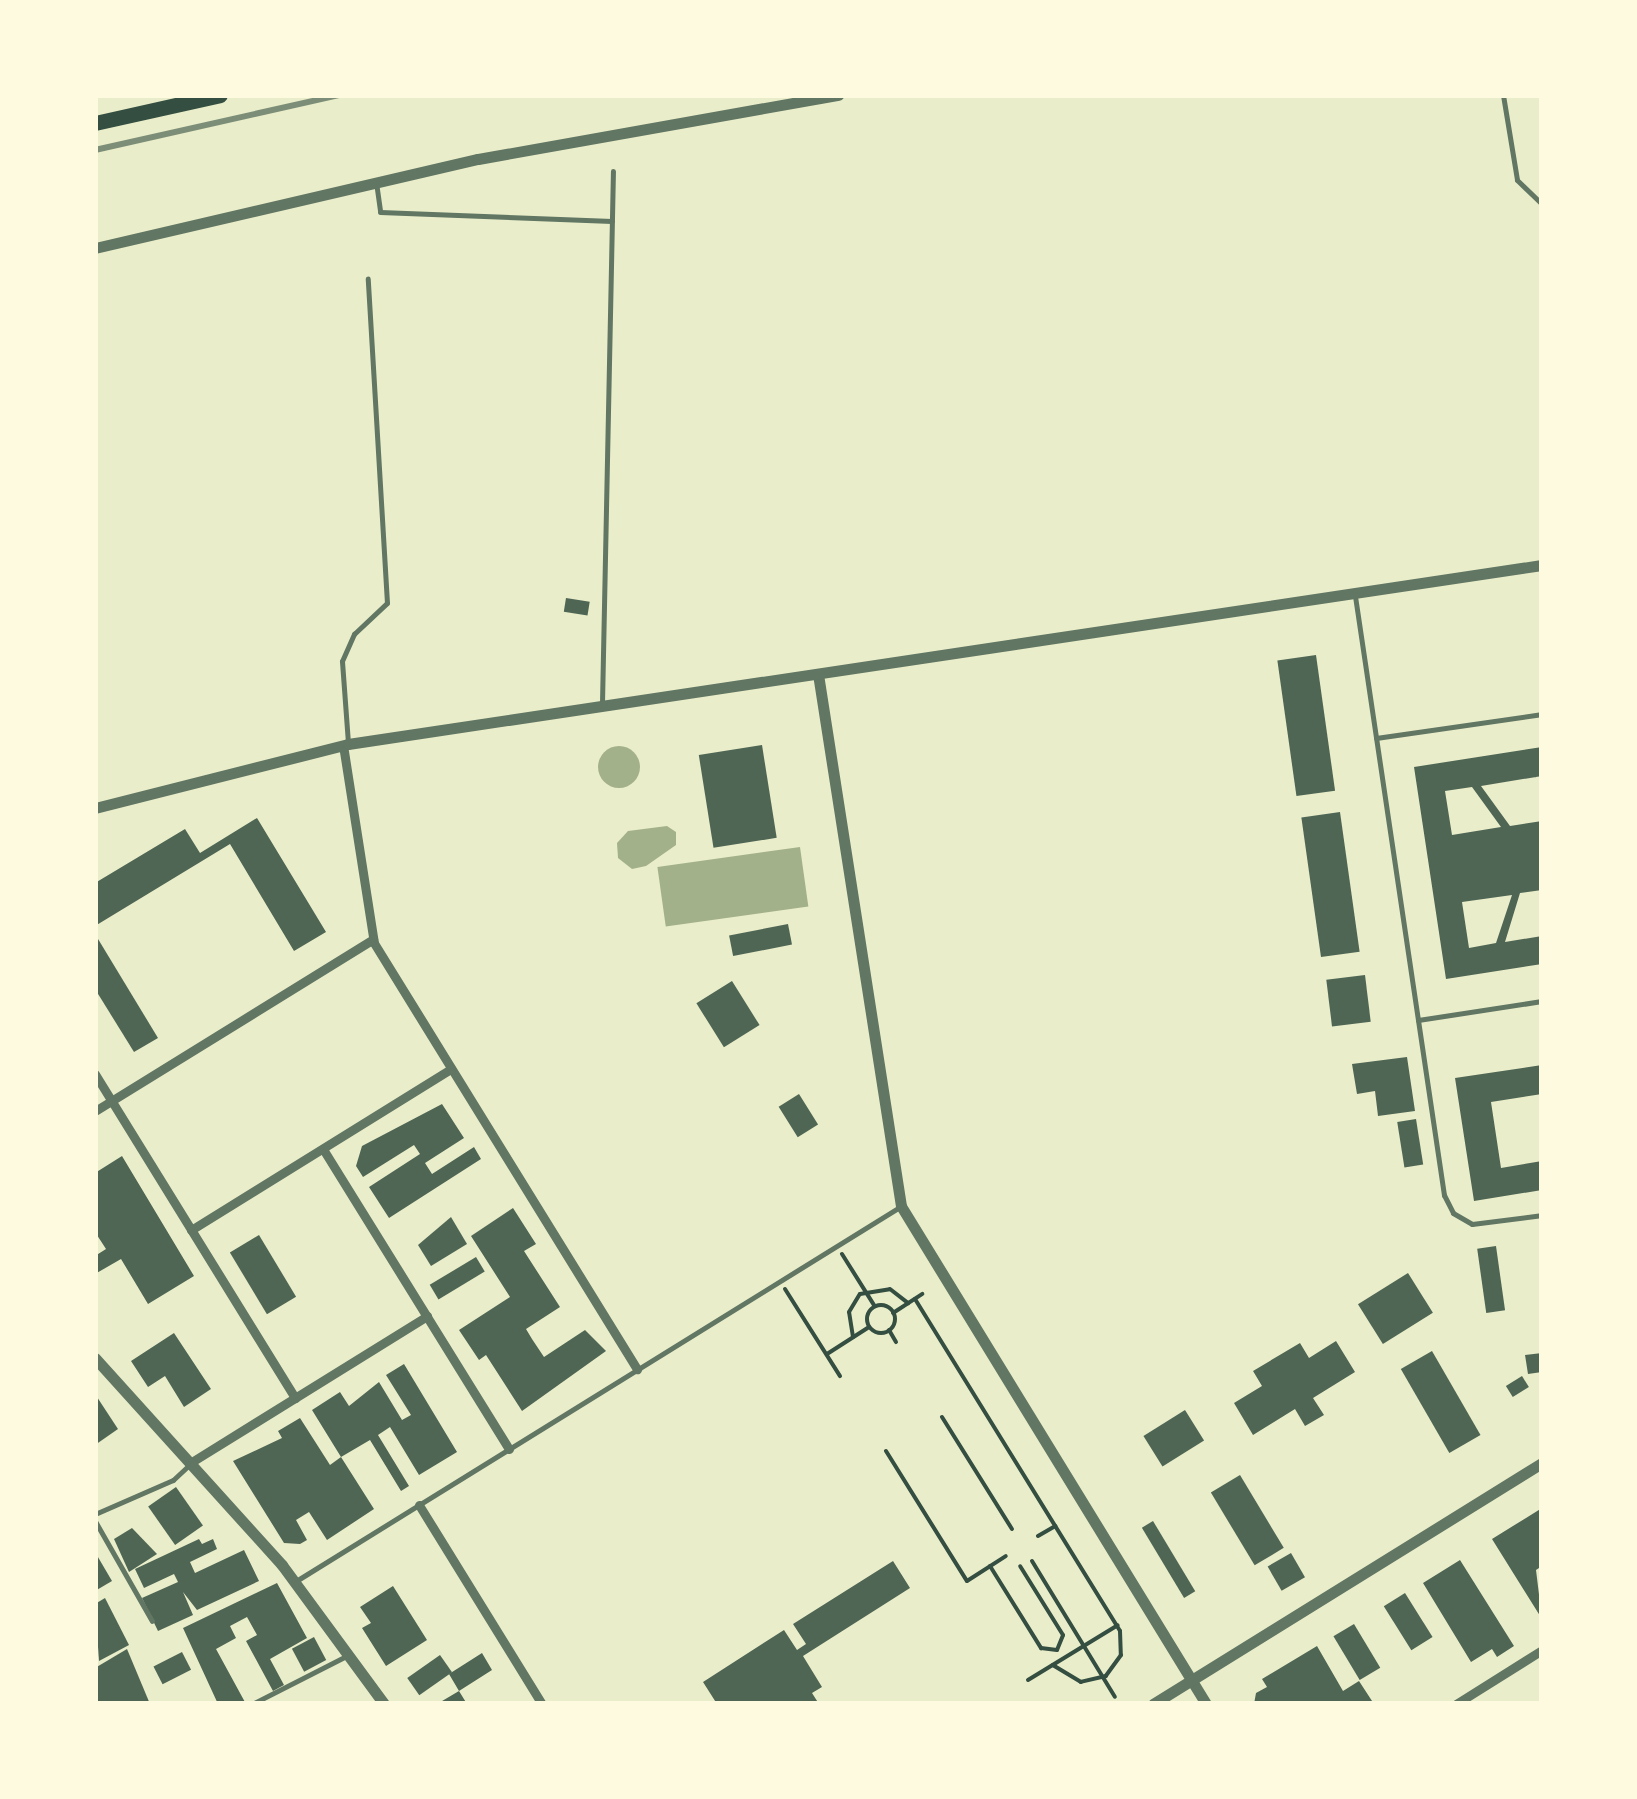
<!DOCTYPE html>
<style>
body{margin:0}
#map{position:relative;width:1637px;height:1799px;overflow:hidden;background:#e9edc9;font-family:"PT Sans",sans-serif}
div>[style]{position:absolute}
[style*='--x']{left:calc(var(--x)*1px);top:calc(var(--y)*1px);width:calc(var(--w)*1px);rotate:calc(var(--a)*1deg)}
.water>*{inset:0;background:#a3b18a;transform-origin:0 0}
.round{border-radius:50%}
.building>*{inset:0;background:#4f6655;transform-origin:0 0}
.path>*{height:4px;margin:-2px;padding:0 2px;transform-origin:2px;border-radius:2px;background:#344e41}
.path>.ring{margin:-2px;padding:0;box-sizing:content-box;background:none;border:4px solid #344e41;border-radius:50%}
.service>*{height:5px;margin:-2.5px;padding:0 2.5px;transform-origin:2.5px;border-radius:2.5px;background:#617663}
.minor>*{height:9px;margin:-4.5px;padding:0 4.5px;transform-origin:4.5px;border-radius:4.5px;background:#617663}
.tertiary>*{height:11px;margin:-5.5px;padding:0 5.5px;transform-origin:5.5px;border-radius:5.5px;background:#617663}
.trunk>*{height:15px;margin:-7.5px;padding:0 7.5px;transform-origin:7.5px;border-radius:7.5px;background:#344e41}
.rail>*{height:6px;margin:-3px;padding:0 3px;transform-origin:3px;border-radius:3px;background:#7c8e77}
span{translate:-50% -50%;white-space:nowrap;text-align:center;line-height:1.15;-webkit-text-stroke:10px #fefae0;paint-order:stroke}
.frame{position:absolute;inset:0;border:98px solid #fefae0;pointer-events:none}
</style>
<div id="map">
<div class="water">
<div class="round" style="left:598px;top:746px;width:42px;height:42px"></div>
<div style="clip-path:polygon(667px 826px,676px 832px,676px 845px,646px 866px,632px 869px,618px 858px,617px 843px,628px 831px)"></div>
<div style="left:800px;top:847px;width:60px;height:144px;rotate:82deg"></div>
</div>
<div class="building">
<div style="left:566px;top:598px;width:24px;height:14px;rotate:9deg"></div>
<div style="left:1316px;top:655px;width:137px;height:39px;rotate:82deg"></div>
<div style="left:762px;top:745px;width:94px;height:64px;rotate:81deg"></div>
<div style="clip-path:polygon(evenodd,1542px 747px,1542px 776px,1481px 786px,1510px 826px,1542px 821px,1542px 890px,1520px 893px,1505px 942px,1542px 936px,1542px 964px,1446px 979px,1414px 767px,1542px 747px,1472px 787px,1501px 827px,1452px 835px,1445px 791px,1472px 787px,1542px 747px,1512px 895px,1496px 943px,1469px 948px,1462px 902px,1512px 895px)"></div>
<div style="left:1340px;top:812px;width:141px;height:39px;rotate:82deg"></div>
<div style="clip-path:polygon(257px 818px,326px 932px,294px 951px,230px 844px,95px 926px,95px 883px,185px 829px,200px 853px)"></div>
<div style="left:788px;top:924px;width:21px;height:60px;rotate:79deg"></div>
<div style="clip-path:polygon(95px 934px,158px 1038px,134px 1052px,95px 989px)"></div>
<div style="left:1365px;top:975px;width:47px;height:39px;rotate:83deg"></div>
<div style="left:732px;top:981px;width:52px;height:42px;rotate:58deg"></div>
<div style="clip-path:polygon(1407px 1057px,1415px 1111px,1378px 1116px,1375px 1091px,1357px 1094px,1352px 1064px)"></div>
<div style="clip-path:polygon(1542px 1065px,1542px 1094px,1491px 1102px,1501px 1168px,1542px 1161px,1542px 1190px,1474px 1201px,1455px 1078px)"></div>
<div style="left:799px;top:1094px;width:36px;height:24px;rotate:58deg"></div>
<div style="clip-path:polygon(442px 1104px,464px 1138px,425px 1163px,432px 1174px,474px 1147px,481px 1159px,389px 1218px,369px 1187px,420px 1154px,414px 1145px,363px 1177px,356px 1166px,362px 1146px)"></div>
<div style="left:1416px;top:1119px;width:46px;height:19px;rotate:81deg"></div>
<div style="clip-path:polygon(122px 1156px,194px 1276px,148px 1304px,121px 1259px,95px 1274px,95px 1256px,106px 1249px,95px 1232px,95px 1173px)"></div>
<div style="clip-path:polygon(513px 1208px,536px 1244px,524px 1251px,560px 1307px,526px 1329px,532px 1339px,544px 1357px,585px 1330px,606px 1351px,522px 1411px,486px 1355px,479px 1360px,459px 1330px,510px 1297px,471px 1236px)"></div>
<div style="clip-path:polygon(451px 1217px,467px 1244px,431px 1266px,418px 1245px)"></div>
<div style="left:259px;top:1235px;width:72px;height:34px;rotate:59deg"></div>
<div style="left:1496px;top:1246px;width:65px;height:19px;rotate:82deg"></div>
<div style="left:476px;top:1257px;width:17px;height:54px;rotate:59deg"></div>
<div style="left:1408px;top:1273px;width:47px;height:59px;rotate:58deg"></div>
<div style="clip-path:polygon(174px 1333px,211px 1389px,184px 1407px,165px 1376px,148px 1387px,131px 1361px)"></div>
<div style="clip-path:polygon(1336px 1341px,1355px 1372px,1313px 1398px,1324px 1415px,1305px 1426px,1295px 1409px,1253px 1435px,1234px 1403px,1262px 1386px,1253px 1371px,1300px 1343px,1309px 1358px)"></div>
<div style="left:1432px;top:1351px;width:97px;height:36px;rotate:60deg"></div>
<div style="clip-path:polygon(1542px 1353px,1542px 1372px,1528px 1374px,1525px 1355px)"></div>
<div style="clip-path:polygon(404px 1364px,457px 1452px,419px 1475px,390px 1427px,378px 1435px,409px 1486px,401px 1491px,370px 1440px,341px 1457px,312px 1410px,340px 1392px,349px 1406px,379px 1382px,402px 1420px,411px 1415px,386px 1375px)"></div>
<div style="left:1522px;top:1376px;width:13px;height:19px;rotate:58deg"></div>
<div style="clip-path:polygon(95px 1394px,118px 1429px,95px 1445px)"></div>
<div style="left:1185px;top:1410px;width:36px;height:49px;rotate:58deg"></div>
<div style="clip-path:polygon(300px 1418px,330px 1465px,341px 1457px,374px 1509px,327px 1540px,309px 1512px,296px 1520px,307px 1540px,300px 1544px,284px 1543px,233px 1461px,282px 1438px,278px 1431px)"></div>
<div style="left:1240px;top:1475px;width:85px;height:34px;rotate:59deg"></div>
<div style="left:176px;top:1487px;width:47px;height:34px;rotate:55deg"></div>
<div style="clip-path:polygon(1542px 1508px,1542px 1566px,1536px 1570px,1542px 1619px,1492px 1539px)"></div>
<div style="left:1153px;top:1521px;width:82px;height:13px;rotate:59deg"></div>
<div style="clip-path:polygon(132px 1528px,157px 1554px,129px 1572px,114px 1539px)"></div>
<div style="clip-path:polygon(199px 1539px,202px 1544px,213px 1539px,217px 1549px,190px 1562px,195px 1573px,244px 1550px,259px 1581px,197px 1610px,183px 1592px,193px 1615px,158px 1631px,142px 1598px,178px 1582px,174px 1574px,144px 1588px,135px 1569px)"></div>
<div style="clip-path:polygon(95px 1552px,112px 1581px,95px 1591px)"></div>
<div style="left:1291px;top:1553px;width:28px;height:27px;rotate:60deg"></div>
<div style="clip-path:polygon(1460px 1560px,1514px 1646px,1497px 1657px,1492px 1649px,1471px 1662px,1423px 1583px)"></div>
<div style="clip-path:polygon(893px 1561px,910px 1588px,803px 1656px,822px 1687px,812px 1693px,819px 1704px,717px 1704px,703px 1682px,784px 1630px,797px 1650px,806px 1644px,793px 1624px)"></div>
<div style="clip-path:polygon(277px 1583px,307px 1638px,270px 1659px,284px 1685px,273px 1691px,246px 1641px,257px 1635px,247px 1617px,230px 1626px,236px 1638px,216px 1649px,246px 1704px,218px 1704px,183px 1628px)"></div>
<div style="clip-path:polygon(393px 1586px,427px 1640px,386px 1666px,362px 1628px,371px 1623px,360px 1607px)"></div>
<div style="left:1405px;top:1593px;width:52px;height:25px;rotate:58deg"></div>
<div style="clip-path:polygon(105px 1598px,129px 1645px,99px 1661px,95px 1604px)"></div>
<div style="left:1354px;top:1624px;width:51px;height:24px;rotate:59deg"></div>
<div style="left:314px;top:1637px;width:26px;height:25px;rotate:62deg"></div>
<div style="clip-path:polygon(1317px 1646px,1343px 1691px,1359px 1681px,1374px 1704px,1254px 1704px,1256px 1693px,1267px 1687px,1262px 1679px)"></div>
<div style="clip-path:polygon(127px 1649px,150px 1704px,95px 1704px,95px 1668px)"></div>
<div style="left:182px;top:1652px;width:20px;height:32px;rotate:63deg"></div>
<div style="clip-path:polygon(482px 1653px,492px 1670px,459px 1691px,467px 1704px,437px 1704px,459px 1691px,449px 1674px)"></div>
<div style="left:440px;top:1655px;width:21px;height:40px;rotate:55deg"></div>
</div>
<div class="path">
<div style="--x:842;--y:1254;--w:60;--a:57.9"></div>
<div style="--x:785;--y:1289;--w:103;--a:57.7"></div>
<div style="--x:915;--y:1299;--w:390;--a:58.3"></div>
<div style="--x:1120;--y:1631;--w:24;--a:88"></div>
<div style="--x:1121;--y:1655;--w:26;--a:126"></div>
<div style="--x:1106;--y:1676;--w:26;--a:167"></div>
<div style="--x:1081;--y:1682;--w:33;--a:-149"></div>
<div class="ring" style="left:867px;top:1305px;width:24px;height:24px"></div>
<div style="--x:893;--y:1313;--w:35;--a:-33"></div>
<div style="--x:889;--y:1330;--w:14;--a:60"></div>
<div style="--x:853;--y:1337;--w:25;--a:-99"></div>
<div style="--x:849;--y:1312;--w:21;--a:-59"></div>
<div style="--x:860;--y:1294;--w:30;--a:-9"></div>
<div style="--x:890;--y:1289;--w:23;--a:38"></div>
<div style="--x:827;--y:1354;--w:50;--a:-32.7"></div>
<div style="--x:942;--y:1417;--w:132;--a:58"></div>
<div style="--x:886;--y:1451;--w:153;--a:58.1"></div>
<div style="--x:967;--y:1581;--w:46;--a:-32.7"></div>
<div style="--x:1038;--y:1536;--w:20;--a:-30"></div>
<div style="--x:1032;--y:1561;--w:159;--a:58.6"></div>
<div style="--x:990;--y:1566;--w:97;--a:58.1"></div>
<div style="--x:1041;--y:1648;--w:16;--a:7"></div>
<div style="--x:1057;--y:1650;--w:16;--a:-68"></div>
<div style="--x:1063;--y:1635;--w:81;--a:-121.9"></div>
<div style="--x:1028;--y:1680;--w:105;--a:-31.4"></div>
</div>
<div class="service">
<div style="--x:1503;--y:95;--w:86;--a:80.6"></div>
<div style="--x:1517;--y:180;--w:35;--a:44"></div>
<div style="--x:376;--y:182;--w:30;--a:82"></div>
<div style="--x:380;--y:212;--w:232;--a:2.2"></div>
<div style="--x:1355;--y:596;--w:606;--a:81.55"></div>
<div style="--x:1444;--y:1195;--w:20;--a:63"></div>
<div style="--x:1453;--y:1213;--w:22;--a:30"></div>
<div style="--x:1472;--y:1224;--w:71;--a:-7.3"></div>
<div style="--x:602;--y:703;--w:532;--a:-88.82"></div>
<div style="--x:1376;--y:738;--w:168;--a:-8.2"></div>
<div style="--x:348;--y:743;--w:82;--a:-94.2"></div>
<div style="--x:342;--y:661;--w:30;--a:-66"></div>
<div style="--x:354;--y:634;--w:45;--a:-43.2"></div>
<div style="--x:387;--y:603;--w:325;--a:-93.4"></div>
<div style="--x:1418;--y:1020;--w:125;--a:-8.7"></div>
<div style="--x:95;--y:1514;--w:85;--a:-23.6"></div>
<div style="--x:173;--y:1480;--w:22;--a:-43"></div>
<div style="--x:95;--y:1521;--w:115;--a:60.3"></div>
<div style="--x:296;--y:1581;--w:708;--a:-31.78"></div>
<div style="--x:252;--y:1704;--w:108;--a:-27"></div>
</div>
<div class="minor">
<div style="--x:343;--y:745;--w:200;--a:81.1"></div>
<div style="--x:374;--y:943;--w:501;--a:58.31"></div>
<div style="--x:95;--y:1074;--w:381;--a:58.3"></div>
<div style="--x:95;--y:1111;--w:327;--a:-31.7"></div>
<div style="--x:323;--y:1149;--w:353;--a:58.2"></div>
<div style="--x:191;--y:1230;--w:306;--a:-31.8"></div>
<div style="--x:190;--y:1463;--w:279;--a:-31.8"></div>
<div style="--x:419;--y:1505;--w:234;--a:58.3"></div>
<div style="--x:1456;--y:1704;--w:102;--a:-32.1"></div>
</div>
<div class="tertiary">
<div style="--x:95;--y:248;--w:393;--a:-13.1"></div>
<div style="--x:478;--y:159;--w:366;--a:-10.1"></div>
<div style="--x:818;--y:674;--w:538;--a:81.13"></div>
<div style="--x:901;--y:1206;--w:584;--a:58.51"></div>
<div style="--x:95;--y:808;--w:261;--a:-14.2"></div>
<div style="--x:348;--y:744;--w:1207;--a:-8.53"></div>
<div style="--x:95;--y:1358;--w:279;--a:47.9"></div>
<div style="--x:282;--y:1565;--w:172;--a:53.7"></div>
<div style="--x:1153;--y:1704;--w:458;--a:-31.8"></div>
</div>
<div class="trunk">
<div style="--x:95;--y:123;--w:128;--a:-12.6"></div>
</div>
<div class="rail">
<div style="--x:95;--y:150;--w:251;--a:-12.7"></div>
</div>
<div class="frame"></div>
</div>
